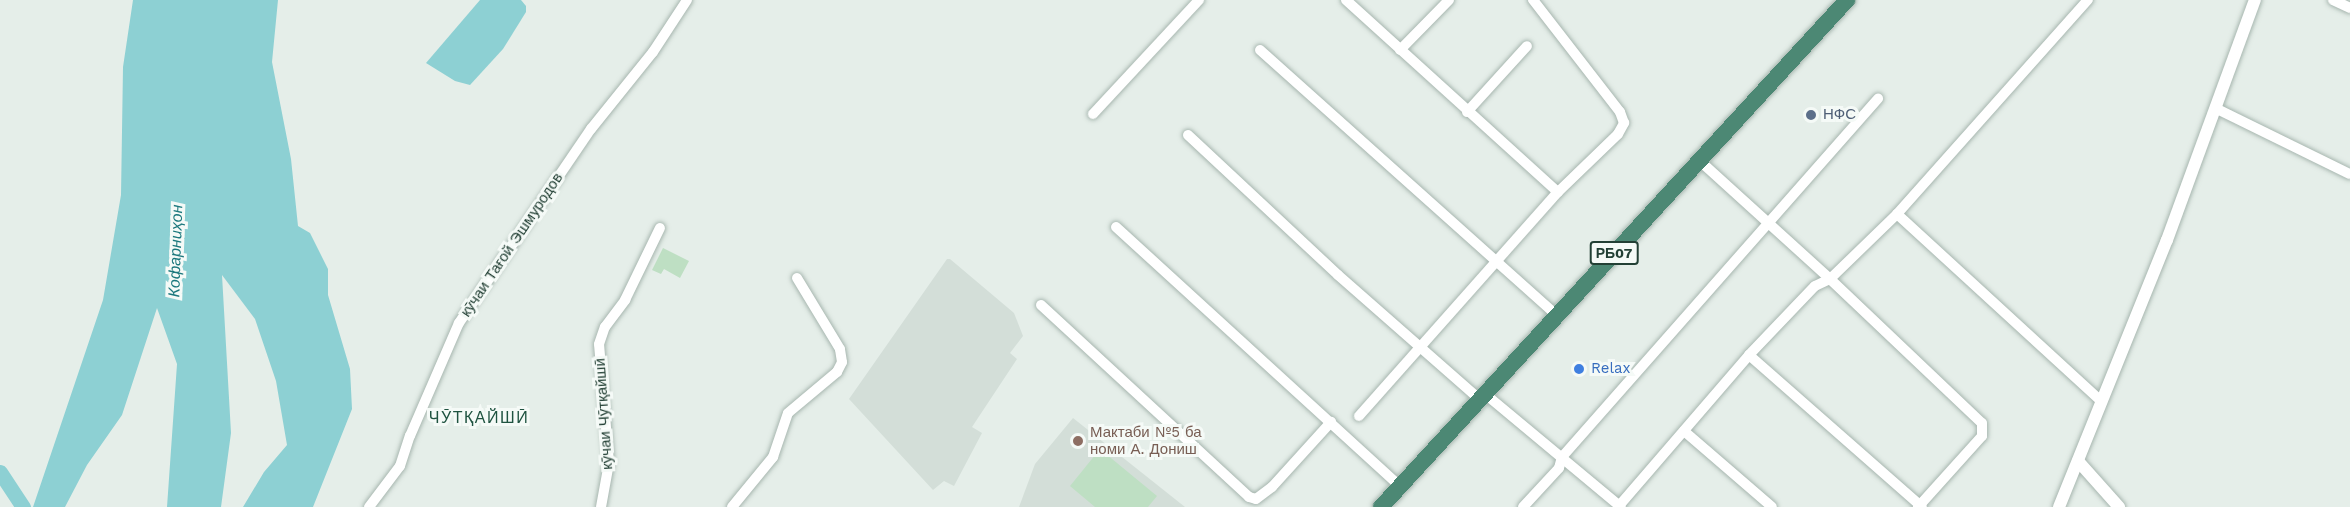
<!DOCTYPE html>
<meta charset="utf-8">
<style>
body{margin:0}
#map{position:relative;width:2350px;height:507px;overflow:hidden;background:#e5eee9;font-family:"Work Sans",sans-serif}
div>[style]{position:absolute}
[style*='--x']{left:calc(var(--x)*1px);top:calc(var(--y)*1px);width:calc(var(--w)*1px);rotate:calc(var(--a)*1deg)}
.built>*{inset:0;background:#d3ded8}
.green>*{inset:0;background:#bedfc3}
.water>*{inset:0;background:#8dd0d3}
.river>*{height:15px;margin:-7.5px;padding:0 7.5px;transform-origin:7.5px;border-radius:7.5px;background:#8dd0d3}
.roads{filter:drop-shadow(0 0 2px #a7b6af) drop-shadow(0 0 2px #a7b6af)}
.minor>*{height:10px;margin:-5px;padding:0 5px;transform-origin:5px;border-radius:5px;background:#fff}
.tertiary>*{height:12px;margin:-6px;padding:0 6px;transform-origin:6px;border-radius:6px;background:#fff}
.trunk>*{height:16px;margin:-8px;padding:0 8px;transform-origin:8px;border-radius:8px;background:#4c8874}
.dots>*{width:16px;height:16px;translate:-50% -50%;box-sizing:border-box;border:3px solid #f5faf7;border-radius:50%}
span{translate:-50% -50%;white-space:nowrap;text-align:center;line-height:1.15;-webkit-text-stroke:6px #f5faf7;paint-order:stroke}
.shield-label span{padding:2px 4px;background:#f5faf7;border:2px solid;border-radius:4px;-webkit-text-stroke-width:0}
.shield-label{font-size:14px;color:#234035;font-weight:700}
.service-label{font-size:15px;color:#4e5e75}
.left{translate:0 -50%;text-align:left}
.street-label{font-size:15px;color:#234035}
.shop-label{font-size:15px;color:#366cbe}
.education-label{font-size:15px;color:#785e54}
.water-label{font-size:16px;color:#1c787d;font-style:italic}
.neighbourhood-label{font-size:16px;color:#1f5340;letter-spacing:1.5px}
</style>
<div id="map">
<div class="built">
<div style="clip-path:polygon(947px 259px,950px 259px,1014px 313px,1023px 336px,1010px 353px,1017px 359px,972px 427px,982px 433px,954px 486px,944px 481px,933px 490px,849px 399px)"></div>
<div style="clip-path:polygon(1073px 418px,1185px 507px,1019px 507px,1035px 464px)"></div>
</div>
<div class="green">
<div style="clip-path:polygon(663px 248px,689px 261px,680px 278px,664px 269px,661px 274px,652px 270px)"></div>
<div style="clip-path:polygon(1100px 449px,1157px 496px,1148px 507px,1095px 507px,1070px 486px)"></div>
</div>
<div class="water">
<div style="clip-path:polygon(133px 0,278px 0,272px 62px,291px 159px,298px 226px,310px 233px,328px 269px,328px 295px,350px 369px,352px 409px,313px 507px,243px 507px,264px 472px,287px 445px,276px 381px,255px 319px,222px 275px,231px 433px,221px 507px,167px 507px,177px 364px,157px 308px,122px 415px,87px 465px,65px 507px,33px 507px,103px 300px,121px 195px,123px 67px)"></div>
<div style="clip-path:polygon(480px 0,521px 0,526px 6px,526px 12px,503px 49px,470px 85px,455px 81px,426px 63px)"></div>
</div>
<div class="river">
<div style="--x:0;--y:472;--w:42;--a:56.7"></div>
</div>
<div class="roads">
<div class="minor">
<div style="--x:1346;--y:0;--w:286;--a:42.2"></div>
<div style="--x:2333;--y:0;--w:19;--a:25"></div>
<div style="--x:1260;--y:50;--w:397;--a:41.8"></div>
<div style="--x:1400;--y:50;--w:70;--a:-45.6"></div>
<div style="--x:2215;--y:108;--w:150;--a:26.1"></div>
<div style="--x:1467;--y:112;--w:89;--a:-47.7"></div>
<div style="--x:1093;--y:114;--w:156;--a:-47.1"></div>
<div style="--x:1188;--y:135;--w:205;--a:43"></div>
<div style="--x:1338;--y:275;--w:188;--a:41.3"></div>
<div style="--x:1700;--y:161;--w:176;--a:42.2"></div>
<div style="--x:1830;--y:279;--w:93;--a:-44.1"></div>
<div style="--x:1897;--y:214;--w:287;--a:-48.3"></div>
<div style="--x:1897;--y:214;--w:278;--a:42.5"></div>
<div style="--x:1116;--y:227;--w:384;--a:42.4"></div>
<div style="--x:1041;--y:305;--w:283;--a:42.7"></div>
<div style="--x:1249;--y:497;--w:7;--a:16"></div>
<div style="--x:1256;--y:499;--w:20;--a:-37"></div>
<div style="--x:1272;--y:487;--w:88;--a:-47.8"></div>
<div style="--x:1749;--y:355;--w:230;--a:41.3"></div>
<div style="--x:1484;--y:393;--w:178;--a:39.8"></div>
<div style="--x:1359;--y:416;--w:300;--a:-48.4"></div>
<div style="--x:1558;--y:192;--w:83;--a:-44"></div>
<div style="--x:1618;--y:134;--w:13;--a:-61"></div>
<div style="--x:1624;--y:123;--w:12;--a:-110"></div>
<div style="--x:1620;--y:112;--w:142;--a:-127.8"></div>
<div style="--x:1684;--y:431;--w:116;--a:40.8"></div>
<div style="--x:369;--y:507;--w:51;--a:-52.9"></div>
<div style="--x:400;--y:466;--w:32;--a:-72"></div>
<div style="--x:410;--y:436;--w:123;--a:-66.6"></div>
<div style="--x:459;--y:323;--w:235;--a:-55.8"></div>
<div style="--x:591;--y:129;--w:99;--a:-51.2"></div>
<div style="--x:653;--y:52;--w:62;--a:-56.8"></div>
<div style="--x:601;--y:507;--w:45;--a:-79.7"></div>
<div style="--x:609;--y:463;--w:119;--a:-94.8"></div>
<div style="--x:599;--y:344;--w:18;--a:-71"></div>
<div style="--x:605;--y:327;--w:34;--a:-53"></div>
<div style="--x:625;--y:300;--w:80;--a:-64.1"></div>
<div style="--x:732;--y:507;--w:65;--a:-50.6"></div>
<div style="--x:773;--y:457;--w:46;--a:-71.2"></div>
<div style="--x:788;--y:413;--w:64;--a:-39.9"></div>
<div style="--x:837;--y:372;--w:11;--a:-63"></div>
<div style="--x:842;--y:362;--w:13;--a:-99"></div>
<div style="--x:840;--y:349;--w:83;--a:-121.2"></div>
<div style="--x:1523;--y:507;--w:53;--a:-47.3"></div>
<div style="--x:1559;--y:468;--w:11;--a:-75"></div>
<div style="--x:1562;--y:457;--w:478;--a:-48.6"></div>
<div style="--x:1618;--y:507;--w:201;--a:-49.2"></div>
<div style="--x:1749;--y:355;--w:95;--a:-46.3"></div>
<div style="--x:1815;--y:286;--w:17;--a:-25"></div>
<div style="--x:1830;--y:279;--w:209;--a:43.5"></div>
<div style="--x:1982;--y:423;--w:13;--a:90"></div>
<div style="--x:1982;--y:436;--w:96;--a:132"></div>
</div>
<div class="tertiary">
<div style="--x:2078;--y:461;--w:62;--a:48.3"></div>
<div style="--x:2059;--y:507;--w:288;--a:-68"></div>
<div style="--x:2167;--y:240;--w:256;--a:-69.9"></div>
</div>
<div class="trunk">
<div style="--x:1381;--y:507;--w:689;--a:-47.41"></div>
</div>
</div>
<div class="dots">
<div style="left:1811px;top:115px;background:#5c6f8a"></div>
<div style="left:1579px;top:369px;background:#3f7fe0"></div>
<div style="left:1078px;top:441px;background:#8d6e63"></div>
</div>
<div class="shield-label">
<span style="left:1614px;top:253px">РБ07</span>
</div>
<div class="service-label">
<span class="left" style="left:1823px;top:115px">НФС</span>
</div>
<div class="street-label">
<span style="left:512px;top:245px;rotate:-56deg">кӯчаи Тағой Эшмуродов</span>
<span style="left:604px;top:414px;rotate:-94deg">кӯчаи Чӯтқайшӣ</span>
</div>
<div class="shop-label">
<span class="left" style="left:1591px;top:369px">Relax</span>
</div>
<div class="education-label">
<span class="left" style="left:1090px;top:441px">Мактаби №5 ба<br>номи А. Дониш</span>
</div>
<div class="water-label">
<span style="left:176px;top:251px;rotate:-88deg">Кофарниҳон</span>
</div>
<div class="neighbourhood-label">
<span style="left:479px;top:418px">ЧӮТҚАЙШӢ</span>
</div>
</div>
